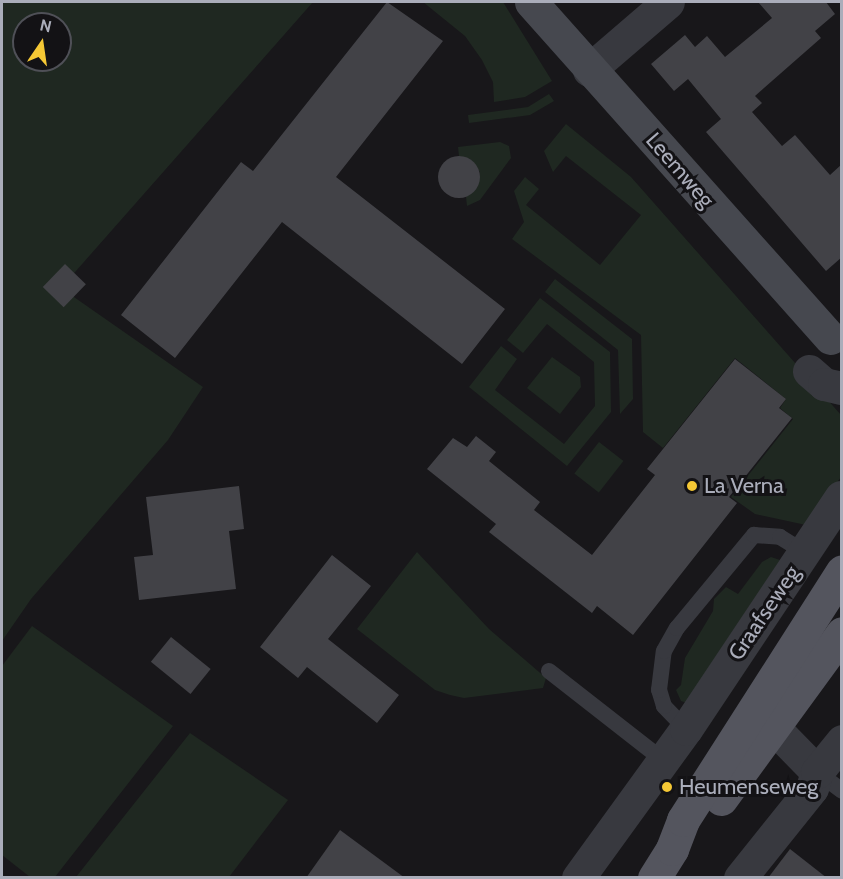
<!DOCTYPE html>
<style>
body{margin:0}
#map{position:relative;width:843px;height:879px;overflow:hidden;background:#18171a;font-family:Cabin,sans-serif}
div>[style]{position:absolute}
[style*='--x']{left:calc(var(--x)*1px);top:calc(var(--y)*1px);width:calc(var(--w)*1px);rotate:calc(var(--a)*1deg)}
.green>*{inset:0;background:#1f2821;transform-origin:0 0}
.building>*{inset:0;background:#424247;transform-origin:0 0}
.round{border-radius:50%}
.lane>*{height:16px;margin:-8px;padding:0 8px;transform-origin:8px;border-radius:8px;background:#38393f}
.street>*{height:33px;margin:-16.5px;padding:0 16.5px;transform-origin:16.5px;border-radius:16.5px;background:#38393f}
.secondary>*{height:33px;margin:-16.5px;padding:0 16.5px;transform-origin:16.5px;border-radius:16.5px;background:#46484f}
.primary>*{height:33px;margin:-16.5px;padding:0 16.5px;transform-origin:16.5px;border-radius:16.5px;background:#54555e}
.dots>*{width:16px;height:16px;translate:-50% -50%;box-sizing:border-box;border:3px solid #131215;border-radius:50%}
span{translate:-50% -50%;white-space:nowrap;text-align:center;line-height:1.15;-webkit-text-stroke:6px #131215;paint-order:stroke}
.street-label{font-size:22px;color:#aaadba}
.poi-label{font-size:22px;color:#aaadba}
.left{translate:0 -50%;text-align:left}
.frame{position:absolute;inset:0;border:3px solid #aaadba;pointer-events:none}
.north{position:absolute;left:12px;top:12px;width:60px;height:60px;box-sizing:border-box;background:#131215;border:2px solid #4f5057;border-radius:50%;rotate:13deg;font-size:16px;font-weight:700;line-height:24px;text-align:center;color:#aaadba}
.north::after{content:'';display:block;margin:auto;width:21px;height:27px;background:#f5c835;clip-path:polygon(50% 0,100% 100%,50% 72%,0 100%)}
</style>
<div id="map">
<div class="green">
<div style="clip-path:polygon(evenodd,2px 2px,313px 2px,61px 288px,203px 387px,168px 440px,31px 599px,2px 641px,2px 2px,24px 24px,60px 24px,60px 60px,24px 60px,24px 24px)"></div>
<div style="clip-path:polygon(423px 2px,503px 2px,552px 81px,525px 97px,494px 102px,493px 82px,482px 60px,465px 36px)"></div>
<div style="clip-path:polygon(549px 94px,554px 101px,530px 115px,469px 123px,468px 115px,528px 107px)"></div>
<div style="clip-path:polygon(566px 124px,631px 177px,841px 415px,841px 477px,806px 525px,755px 514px,731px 497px,793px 419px,780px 408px,786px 399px,735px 358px,663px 448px,643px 432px,641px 335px,512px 239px,524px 222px,514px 191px,525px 177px,539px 189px,526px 205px,600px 265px,641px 215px,566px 156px,553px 172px,544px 151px)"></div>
<div style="clip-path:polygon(500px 142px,509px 146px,511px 158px,480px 200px,467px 206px,466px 197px,477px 188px,480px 172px,470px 159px,459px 156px,458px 147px)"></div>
<div style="clip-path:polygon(555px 279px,632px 339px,633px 399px,620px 414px,618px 350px,545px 292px)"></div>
<div style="clip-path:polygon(540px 298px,610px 352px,611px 412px,567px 466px,469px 387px,501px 346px,517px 359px,495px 390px,564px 444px,595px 406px,594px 362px,547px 324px,523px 353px,507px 340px)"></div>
<div style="clip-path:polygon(552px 357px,580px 377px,581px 387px,560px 414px,527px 388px)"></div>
<div style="left:599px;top:442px;width:31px;height:40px;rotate:38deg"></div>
<div style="clip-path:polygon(417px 552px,489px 629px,546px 678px,543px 688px,464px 698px,450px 695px,435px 690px,357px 629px)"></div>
<div style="clip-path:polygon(771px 557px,780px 560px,687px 703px,681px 701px,676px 690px,681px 685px,685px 658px,713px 611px,714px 599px,726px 587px,738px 594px,762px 562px)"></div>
<div style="clip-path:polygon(32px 626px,173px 726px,55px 877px,30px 877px,2px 855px,2px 666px)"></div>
<div style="clip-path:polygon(190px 733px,288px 800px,229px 877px,76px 877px)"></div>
</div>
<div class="building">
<div style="clip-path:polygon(387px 2px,443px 41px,336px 177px,505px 309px,462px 364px,282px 222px,175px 358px,121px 315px,241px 162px,253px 171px)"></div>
<div style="clip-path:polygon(758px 2px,826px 2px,835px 14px,815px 31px,821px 38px,755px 96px,762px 103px,752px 112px,782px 146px,795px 135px,830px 175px,842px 164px,842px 257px,826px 271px,706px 132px,721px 119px,688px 79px,674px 91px,651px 64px,685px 35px,695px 47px,707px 36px,725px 57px,772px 18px)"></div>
<div class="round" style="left:438px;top:156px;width:42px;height:42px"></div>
<div style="left:65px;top:264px;width:29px;height:32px;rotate:44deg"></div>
<div style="clip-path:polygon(735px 359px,786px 399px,779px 408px,792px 418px,729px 497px,737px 503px,633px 635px,597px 606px,592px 613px,489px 532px,496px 524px,427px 469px,453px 438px,467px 447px,476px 436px,496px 452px,489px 461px,540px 502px,534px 510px,592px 555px,655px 475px,647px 469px)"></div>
<div style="clip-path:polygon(239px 486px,244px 529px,229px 531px,236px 589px,139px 600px,134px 557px,153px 555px,146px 497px)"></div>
<div style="clip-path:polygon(332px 555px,371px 586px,328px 639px,399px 695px,377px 723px,307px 667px,298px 678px,260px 647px)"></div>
<div style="left:171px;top:637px;width:51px;height:32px;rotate:39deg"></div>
<div style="clip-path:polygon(340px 830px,405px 878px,306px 878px)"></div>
<div style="clip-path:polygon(790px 849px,827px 878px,768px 878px)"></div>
</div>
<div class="lane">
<div style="--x:549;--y:671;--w:145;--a:38"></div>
<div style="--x:686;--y:729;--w:32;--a:-134"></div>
<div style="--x:664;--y:706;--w:17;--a:-107"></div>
<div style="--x:659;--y:690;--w:39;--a:-83"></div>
<div style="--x:664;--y:651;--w:26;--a:-61"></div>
<div style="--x:677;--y:628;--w:121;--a:-50.4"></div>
<div style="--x:754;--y:535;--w:26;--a:4"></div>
<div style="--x:780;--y:537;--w:28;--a:32"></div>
<div style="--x:817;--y:772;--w:31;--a:37"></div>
</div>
<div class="street">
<div style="--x:589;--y:70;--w:104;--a:-40.7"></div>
<div style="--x:809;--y:371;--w:20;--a:41"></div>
<div style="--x:824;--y:384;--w:18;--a:13"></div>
<div style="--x:772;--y:726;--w:64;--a:45.6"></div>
<div style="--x:578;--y:878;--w:184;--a:-54.1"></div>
<div style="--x:686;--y:729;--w:279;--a:-56.3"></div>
<div style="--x:740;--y:878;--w:115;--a:-51.3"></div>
<div style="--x:812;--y:788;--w:17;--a:-73"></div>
<div style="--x:817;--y:772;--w:40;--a:-51"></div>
</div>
<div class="secondary">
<div style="--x:531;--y:2;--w:450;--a:48.3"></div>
</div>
<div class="primary">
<div style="--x:721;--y:799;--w:205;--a:-53.9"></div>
<div style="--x:654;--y:878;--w:34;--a:-58"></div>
<div style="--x:672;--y:849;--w:31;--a:-69"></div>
<div style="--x:683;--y:820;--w:295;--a:-57.4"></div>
</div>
<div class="dots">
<div style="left:692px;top:486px;background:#f5c835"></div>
<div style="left:667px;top:787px;background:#f5c835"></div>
</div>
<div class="street-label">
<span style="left:680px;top:170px;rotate:49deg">Leemweg</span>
<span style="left:764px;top:613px;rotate:-56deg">Graafseweg</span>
</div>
<div class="poi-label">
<span class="left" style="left:704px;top:486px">La Verna</span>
<span class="left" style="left:679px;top:787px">Heumenseweg</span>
</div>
<div class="frame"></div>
<div class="north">N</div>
</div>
